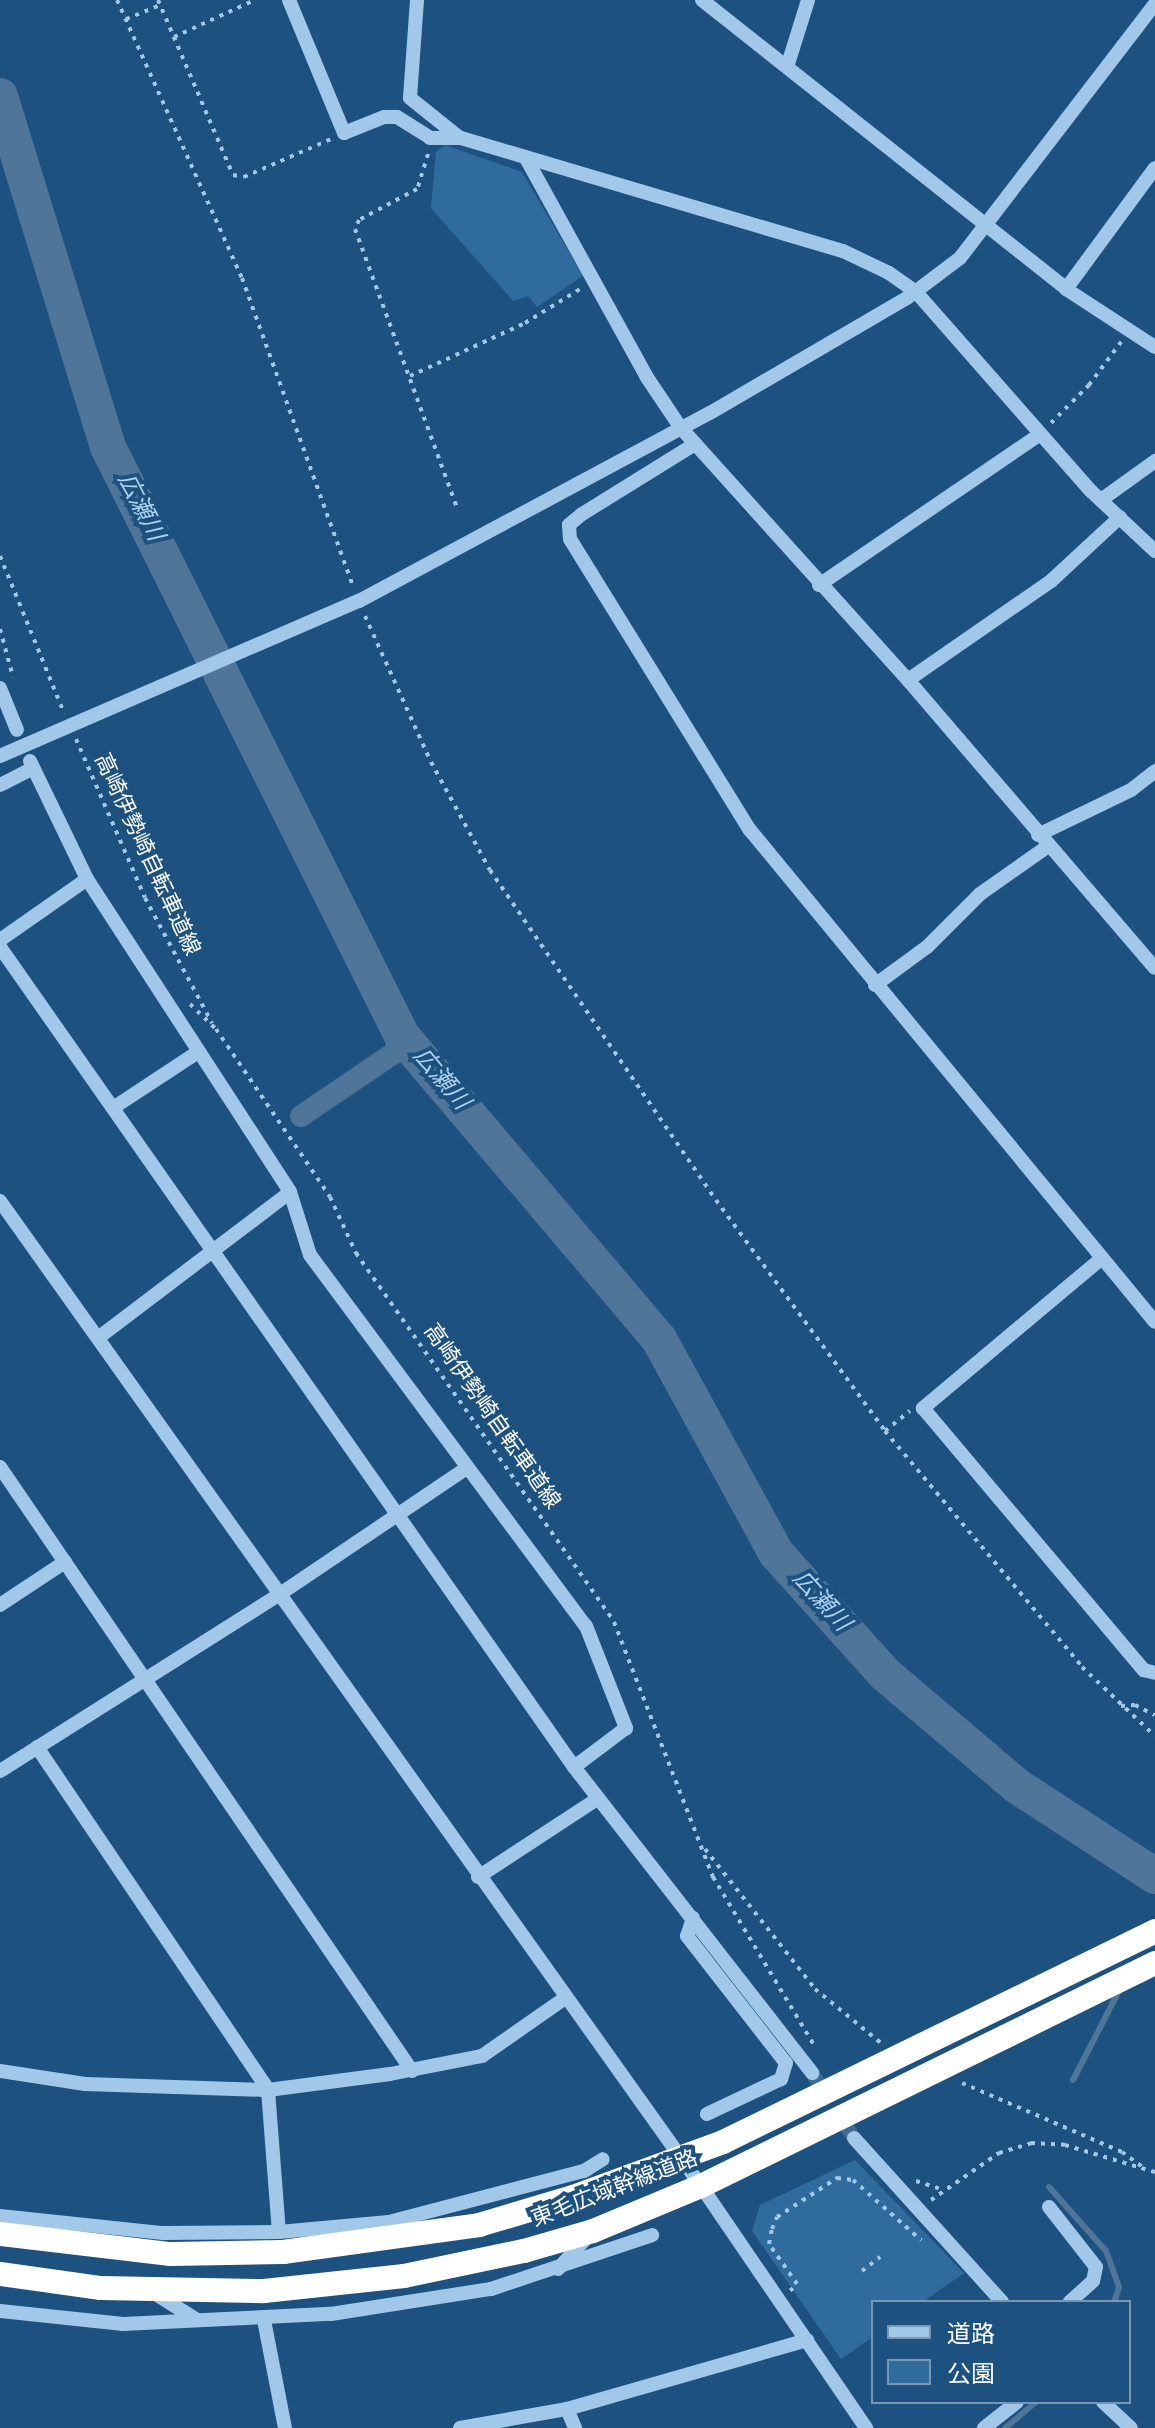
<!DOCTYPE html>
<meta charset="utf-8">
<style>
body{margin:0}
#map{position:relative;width:1155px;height:2428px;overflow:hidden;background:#1d517f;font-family:Overpass,"Noto Sans JP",sans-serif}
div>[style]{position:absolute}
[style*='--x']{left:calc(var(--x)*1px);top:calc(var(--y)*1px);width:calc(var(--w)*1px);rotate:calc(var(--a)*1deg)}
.green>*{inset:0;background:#306b9d}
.stream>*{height:6px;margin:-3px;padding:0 3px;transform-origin:3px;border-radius:3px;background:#4f7698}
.canal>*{height:22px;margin:-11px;padding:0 11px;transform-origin:11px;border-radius:11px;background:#4f7698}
.river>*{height:36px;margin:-18px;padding:0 18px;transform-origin:18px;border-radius:18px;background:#4f7698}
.minor-tunnel>*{height:14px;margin-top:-7px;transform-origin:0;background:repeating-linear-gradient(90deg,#3f6b92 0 14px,transparent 0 21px)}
.path>*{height:4px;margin-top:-2px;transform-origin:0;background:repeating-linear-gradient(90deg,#a1c8e8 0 4px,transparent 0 10px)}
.minor>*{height:14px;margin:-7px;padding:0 7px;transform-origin:7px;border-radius:7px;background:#a1c8e8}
.highway>*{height:24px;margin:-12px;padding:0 12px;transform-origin:12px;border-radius:12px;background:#fff}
span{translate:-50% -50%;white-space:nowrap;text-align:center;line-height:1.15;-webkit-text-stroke:8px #1d517f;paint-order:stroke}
.street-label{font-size:22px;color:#fff}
.water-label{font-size:24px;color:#acd2f0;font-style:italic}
.legend{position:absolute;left:871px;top:2300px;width:260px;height:104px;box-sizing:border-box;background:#1d517f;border:2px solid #7797b2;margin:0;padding:10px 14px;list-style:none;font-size:24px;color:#fff}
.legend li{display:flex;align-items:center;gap:16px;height:40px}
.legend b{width:40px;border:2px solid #7797b2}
</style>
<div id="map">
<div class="green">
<div style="clip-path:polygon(445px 145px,522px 172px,583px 276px,537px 307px,528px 296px,513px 301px,431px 208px,436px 152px)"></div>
<div style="clip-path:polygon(855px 2160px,964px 2273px,923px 2302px,873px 2302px,873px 2337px,841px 2359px,752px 2231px,760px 2205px)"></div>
</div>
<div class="stream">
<div style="--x:1073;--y:2080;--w:100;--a:-62.7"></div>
<div style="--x:1049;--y:2187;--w:86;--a:48.3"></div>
<div style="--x:1106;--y:2251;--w:38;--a:70"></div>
<div style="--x:1119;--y:2287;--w:16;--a:108"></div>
<div style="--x:1005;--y:2428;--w:40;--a:-40"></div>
</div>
<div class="canal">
<div style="--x:301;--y:1116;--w:130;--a:-34.1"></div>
</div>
<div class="river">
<div style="--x:0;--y:96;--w:367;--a:72.9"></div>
<div style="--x:108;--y:447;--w:658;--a:63.47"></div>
<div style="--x:402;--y:1036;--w:397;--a:49.7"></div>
<div style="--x:659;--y:1339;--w:244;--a:61.3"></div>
<div style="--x:776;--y:1553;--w:163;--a:48"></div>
<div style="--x:885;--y:1674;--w:173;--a:40.3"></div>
<div style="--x:1017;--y:1786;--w:165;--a:33.1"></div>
</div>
<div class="minor-tunnel">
<div style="--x:812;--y:2073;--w:77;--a:57.1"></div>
</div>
<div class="path">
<div style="--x:117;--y:0;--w:305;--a:65.8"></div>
<div style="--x:242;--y:278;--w:327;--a:70.2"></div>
<div style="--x:158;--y:0;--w:190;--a:66.8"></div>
<div style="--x:233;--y:175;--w:11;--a:10"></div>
<div style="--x:244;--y:177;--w:95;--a:-23.6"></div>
<div style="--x:126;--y:19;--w:37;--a:-22"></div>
<div style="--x:174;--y:37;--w:89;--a:-24.6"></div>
<div style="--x:428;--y:154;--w:37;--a:107"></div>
<div style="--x:417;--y:189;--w:66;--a:151.9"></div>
<div style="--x:359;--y:220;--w:10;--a:114"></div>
<div style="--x:355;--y:229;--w:296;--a:69.9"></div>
<div style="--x:410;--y:376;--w:127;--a:-24.7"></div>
<div style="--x:525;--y:323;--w:65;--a:-31.7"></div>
<div style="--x:1051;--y:423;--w:54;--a:-45"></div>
<div style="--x:1089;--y:385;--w:54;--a:-53.3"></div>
<div style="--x:0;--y:556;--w:170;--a:67.8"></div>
<div style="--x:365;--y:616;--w:160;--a:65.7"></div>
<div style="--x:431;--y:762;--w:123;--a:61.4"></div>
<div style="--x:490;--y:870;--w:400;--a:55.6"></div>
<div style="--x:716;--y:1200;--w:286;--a:53.8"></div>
<div style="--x:885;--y:1431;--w:307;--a:50.1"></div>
<div style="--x:1082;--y:1667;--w:100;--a:43.4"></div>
<div style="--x:0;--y:629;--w:50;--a:74.8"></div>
<div style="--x:76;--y:739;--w:173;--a:66.5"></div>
<div style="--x:145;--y:898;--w:142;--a:61.8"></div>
<div style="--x:190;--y:1004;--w:36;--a:44"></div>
<div style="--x:216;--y:1029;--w:203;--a:55.8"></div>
<div style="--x:330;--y:1197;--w:62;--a:65.1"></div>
<div style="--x:356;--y:1253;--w:450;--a:55"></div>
<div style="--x:614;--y:1622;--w:274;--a:68.8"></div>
<div style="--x:713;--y:1877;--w:198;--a:59"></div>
<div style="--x:885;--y:1431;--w:32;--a:-39"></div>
<div style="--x:1121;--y:1706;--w:14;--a:-4"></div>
<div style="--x:1135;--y:1705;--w:22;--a:27"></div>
<div style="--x:705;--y:1849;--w:178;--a:51.8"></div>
<div style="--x:815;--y:1989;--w:85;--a:39.3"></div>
<div style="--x:962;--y:2083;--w:174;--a:23.3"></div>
<div style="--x:1122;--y:2152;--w:29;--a:36"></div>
<div style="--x:916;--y:2181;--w:29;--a:18"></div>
<div style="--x:931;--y:2200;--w:83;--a:-34.7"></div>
<div style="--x:999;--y:2153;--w:34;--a:-17"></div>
<div style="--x:1031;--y:2143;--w:34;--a:3"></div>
<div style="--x:1065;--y:2145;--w:94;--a:16.7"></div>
<div style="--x:862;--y:2271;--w:23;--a:-38"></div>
<div style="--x:790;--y:2291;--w:10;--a:-45"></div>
<div style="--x:797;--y:2284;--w:49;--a:-125"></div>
<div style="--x:769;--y:2244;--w:15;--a:-79"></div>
<div style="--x:772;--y:2229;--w:13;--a:-67"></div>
<div style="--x:777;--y:2217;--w:72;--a:-33"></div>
<div style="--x:837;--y:2178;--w:16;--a:7"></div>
<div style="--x:853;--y:2180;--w:91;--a:41.4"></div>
</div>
<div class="minor">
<div style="--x:289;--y:0;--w:144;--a:67.5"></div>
<div style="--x:344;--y:133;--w:43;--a:-21.8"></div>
<div style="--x:384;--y:117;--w:13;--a:0"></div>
<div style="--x:397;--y:117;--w:39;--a:32"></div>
<div style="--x:430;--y:138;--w:31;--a:0"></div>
<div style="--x:461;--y:138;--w:398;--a:16.5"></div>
<div style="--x:843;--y:251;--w:51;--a:25.6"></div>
<div style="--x:889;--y:273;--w:33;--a:35"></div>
<div style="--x:916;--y:292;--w:265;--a:48.7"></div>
<div style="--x:1091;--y:491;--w:88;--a:43.2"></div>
<div style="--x:417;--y:0;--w:98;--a:94.1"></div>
<div style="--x:410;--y:98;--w:64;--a:38.7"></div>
<div style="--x:702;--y:0;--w:465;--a:38.4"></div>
<div style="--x:1066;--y:289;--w:106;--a:33.1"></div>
<div style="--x:788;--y:64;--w:67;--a:-72.6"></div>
<div style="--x:527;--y:160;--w:247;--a:61.1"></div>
<div style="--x:646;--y:376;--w:63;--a:56.1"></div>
<div style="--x:681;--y:428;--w:339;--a:48"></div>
<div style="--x:908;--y:680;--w:379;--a:49.4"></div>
<div style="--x:1066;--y:289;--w:150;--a:-53.7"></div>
<div style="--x:695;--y:444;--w:133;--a:148.2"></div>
<div style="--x:582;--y:514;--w:17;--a:140"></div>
<div style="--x:569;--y:525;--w:14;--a:86"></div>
<div style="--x:570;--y:539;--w:342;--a:58.3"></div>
<div style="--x:750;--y:830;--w:637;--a:50.54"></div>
<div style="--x:1101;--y:500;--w:67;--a:-35.8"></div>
<div style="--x:819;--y:585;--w:268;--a:-34.3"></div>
<div style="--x:908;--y:680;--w:174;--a:-34.7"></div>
<div style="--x:1051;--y:581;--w:94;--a:-42.8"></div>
<div style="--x:0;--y:688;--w:45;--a:68"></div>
<div style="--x:0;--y:756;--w:391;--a:-23.4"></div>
<div style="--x:359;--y:601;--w:398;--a:-28.2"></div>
<div style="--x:710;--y:413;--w:228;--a:-30.3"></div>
<div style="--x:907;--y:298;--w:66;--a:-37"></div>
<div style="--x:960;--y:258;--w:320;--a:-52.5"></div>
<div style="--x:30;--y:761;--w:131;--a:64.2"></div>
<div style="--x:87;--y:879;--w:373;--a:57"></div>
<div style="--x:290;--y:1192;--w:66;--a:72.4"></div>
<div style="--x:310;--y:1255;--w:462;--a:53.4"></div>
<div style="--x:586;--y:1626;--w:110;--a:68.6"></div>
<div style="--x:626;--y:1728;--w:65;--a:143.1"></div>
<div style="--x:0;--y:785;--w:37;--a:-27"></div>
<div style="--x:1038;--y:835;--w:103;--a:-25.8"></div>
<div style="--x:1131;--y:790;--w:31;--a:-38"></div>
<div style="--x:0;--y:940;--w:106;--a:-35"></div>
<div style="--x:0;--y:947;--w:1001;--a:55.01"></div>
<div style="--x:574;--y:1767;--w:388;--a:52.1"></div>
<div style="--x:875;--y:985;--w:64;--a:-36.2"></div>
<div style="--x:927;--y:947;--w:75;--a:-45"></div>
<div style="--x:980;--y:894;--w:83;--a:-35.2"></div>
<div style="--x:113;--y:1108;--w:102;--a:-33.4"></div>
<div style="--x:0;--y:1201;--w:1209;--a:54.56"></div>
<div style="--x:701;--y:2186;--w:293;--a:55.7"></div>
<div style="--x:1102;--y:1258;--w:234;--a:140"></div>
<div style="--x:923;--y:1408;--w:343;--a:49.9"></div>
<div style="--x:1144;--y:1670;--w:11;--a:15"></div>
<div style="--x:98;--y:1338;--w:241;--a:-37.2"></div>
<div style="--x:0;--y:1467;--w:731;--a:55.7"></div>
<div style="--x:0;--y:1605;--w:78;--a:-33.5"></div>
<div style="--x:37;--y:1747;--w:414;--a:56"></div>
<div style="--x:268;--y:2090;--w:142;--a:85.6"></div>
<div style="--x:0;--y:1771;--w:331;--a:-32.3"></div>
<div style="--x:280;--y:1594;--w:223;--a:-34"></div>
<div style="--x:478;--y:1877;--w:142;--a:-33.2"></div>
<div style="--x:693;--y:1918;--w:19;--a:108"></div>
<div style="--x:687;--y:1936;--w:161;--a:52.1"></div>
<div style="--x:786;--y:2063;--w:17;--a:107"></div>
<div style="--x:781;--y:2079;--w:82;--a:154.7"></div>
<div style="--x:0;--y:2071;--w:86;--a:8.7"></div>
<div style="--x:85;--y:2084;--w:183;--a:1.9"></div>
<div style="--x:268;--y:2090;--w:123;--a:-7.5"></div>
<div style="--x:390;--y:2074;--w:94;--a:-11.1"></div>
<div style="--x:482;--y:2056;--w:101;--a:-34.9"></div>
<div style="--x:854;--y:2138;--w:221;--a:47.9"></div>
<div style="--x:1049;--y:2207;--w:76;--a:51.9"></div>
<div style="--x:1096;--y:2267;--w:14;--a:102"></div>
<div style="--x:1093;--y:2281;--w:31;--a:138"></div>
<div style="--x:0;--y:2216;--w:164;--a:6"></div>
<div style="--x:163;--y:2233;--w:116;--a:-0.5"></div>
<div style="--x:279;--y:2232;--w:110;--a:-5.2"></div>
<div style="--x:389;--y:2222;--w:202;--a:-14.7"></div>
<div style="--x:584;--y:2171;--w:22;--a:-32"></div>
<div style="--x:558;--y:2269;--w:47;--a:-47.6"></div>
<div style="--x:151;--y:2291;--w:54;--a:32.2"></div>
<div style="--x:0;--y:2311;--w:124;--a:6"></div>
<div style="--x:123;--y:2324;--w:208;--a:-2.8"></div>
<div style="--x:331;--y:2314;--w:162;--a:-8.9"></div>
<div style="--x:491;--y:2289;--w:170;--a:-18.5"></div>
<div style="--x:264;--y:2320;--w:110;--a:79"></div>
<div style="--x:1103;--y:2402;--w:38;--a:43"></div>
<div style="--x:567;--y:2409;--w:21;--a:67"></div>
<div style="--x:460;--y:2428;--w:109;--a:-10.1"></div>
<div style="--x:567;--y:2409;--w:250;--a:-16"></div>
<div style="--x:984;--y:2428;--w:42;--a:-38.2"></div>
</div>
<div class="highway">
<div style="--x:0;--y:2234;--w:172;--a:6.7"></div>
<div style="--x:171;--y:2254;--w:112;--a:-1"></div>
<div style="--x:283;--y:2252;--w:198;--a:-7.8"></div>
<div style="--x:479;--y:2225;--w:98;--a:-16.6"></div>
<div style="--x:573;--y:2197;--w:160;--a:-20.1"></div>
<div style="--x:723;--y:2142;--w:481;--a:-26"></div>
<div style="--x:0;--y:2274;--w:102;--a:7.9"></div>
<div style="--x:101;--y:2288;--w:163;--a:1.1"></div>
<div style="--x:264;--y:2291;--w:141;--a:-6.1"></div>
<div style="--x:404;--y:2276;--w:123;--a:-11.8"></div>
<div style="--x:524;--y:2251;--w:72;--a:-16.2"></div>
<div style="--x:593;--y:2231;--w:117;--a:-22.6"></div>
<div style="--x:701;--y:2186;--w:506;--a:-26.16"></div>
</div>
<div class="street-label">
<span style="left:146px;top:855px;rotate:65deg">高崎伊勢崎自転車道線</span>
<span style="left:491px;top:1417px;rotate:55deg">高崎伊勢崎自転車道線</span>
<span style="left:615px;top:2190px;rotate:-21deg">東毛広域幹線道路</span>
</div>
<div class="water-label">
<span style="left:139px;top:508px;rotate:63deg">広瀬川</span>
<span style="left:440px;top:1080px;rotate:50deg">広瀬川</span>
<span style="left:820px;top:1602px;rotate:48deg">広瀬川</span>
</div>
<ul class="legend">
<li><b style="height:10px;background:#a1c8e8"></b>道路</li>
<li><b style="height:22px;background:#306b9d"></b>公園</li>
</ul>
</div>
